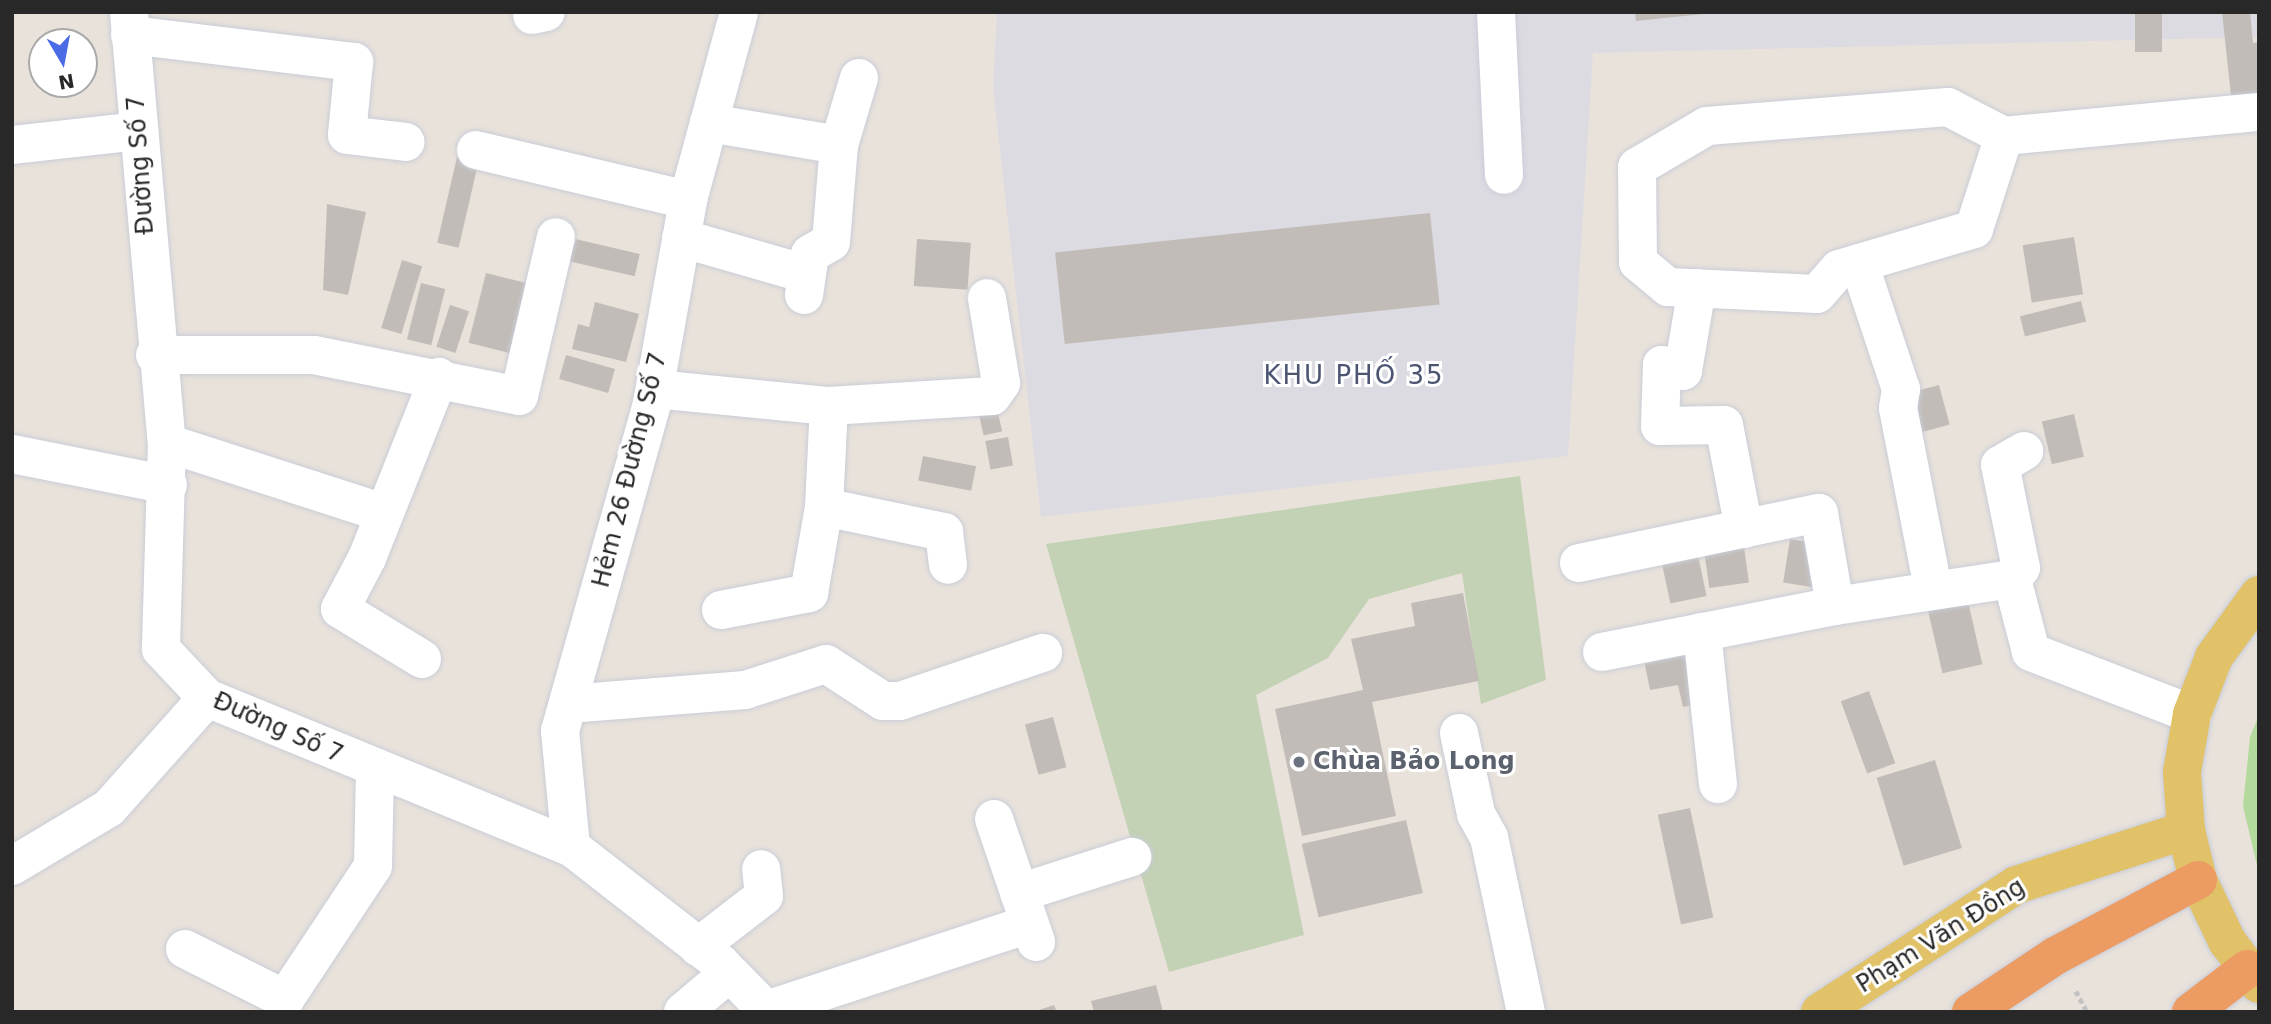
<!DOCTYPE html>
<meta charset="utf-8">
<style>
body{margin:0}
#map{position:relative;width:2271px;height:1024px;overflow:hidden;background:#e9e2db;font-family:"DejaVu Sans",sans-serif}
div>[style]{position:absolute}
[style*='--x']{left:calc(var(--x)*1px);top:calc(var(--y)*1px);width:calc(var(--w)*1px);rotate:calc(var(--a)*1deg)}
.industrial>*{inset:0;background:#dddbe2}
.green>*{inset:0;background:#b3da9c}
.cemetery>*{inset:0;background:#c3d1b4}
.building>*{inset:0;background:#c1bcb7;transform-origin:0 0}
.path>*{height:4.5px;margin-top:-2.25px;transform-origin:0;background:repeating-linear-gradient(90deg,#c3c3c3 0 5px,transparent 0 8.5px)}
.roads{filter:drop-shadow(0 0 2px #c9cdd8) drop-shadow(0 0 2px #c9cdd8)}
.minor>*{height:38px;margin:-19px;padding:0 19px;transform-origin:19px;border-radius:19px;background:#fff}
.major>*{height:38px;margin:-19px;padding:0 19px;transform-origin:19px;border-radius:19px;background:#e1c268}
.highway>*{height:38px;margin:-19px;padding:0 19px;transform-origin:19px;border-radius:19px;background:#ec9b62}
.dots>*{width:19px;height:19px;translate:-50% -50%;box-sizing:border-box;border:4px solid #fff;border-radius:50%}
span{translate:-50% -50%;white-space:nowrap;text-align:center;line-height:1.15;-webkit-text-stroke:6px #fff;paint-order:stroke}
.street-label{font-size:24px;color:#282828}
.worship-label{font-size:24px;color:#5b616d;font-weight:700}
.left{translate:0 -50%;text-align:left}
.neighbourhood-label{font-size:26px;color:#4d5573;letter-spacing:2px}
.frame{position:absolute;inset:0;border:14px solid #282828;pointer-events:none}
.north{position:absolute;left:28px;top:28px;width:70px;height:70px;box-sizing:border-box;background:#fff;border:2px solid #a9a9a9;border-radius:50%;rotate:170deg;font-size:19px;font-weight:700;line-height:28px;text-align:center;color:#282828}
.north::after{content:'';display:block;margin:auto;width:24px;height:32px;background:#4b6be6;clip-path:polygon(50% 0,100% 100%,50% 72%,0 100%)}
</style>
<div id="map">
<div class="industrial">
<div style="clip-path:polygon(997px 12px,2259px 12px,2259px 37px,1593px 53px,1568px 456px,1041px 517px,993px 88px)"></div>
</div>
<div class="green">
<div style="clip-path:polygon(2259px 715px,2259px 874px,2243px 806px,2250px 737px)"></div>
</div>
<div class="cemetery">
<div style="clip-path:polygon(1520px 476px,1546px 680px,1481px 704px,1462px 573px,1369px 599px,1328px 658px,1256px 695px,1304px 935px,1169px 972px,1046px 544px)"></div>
</div>
<div class="building">
<div style="clip-path:polygon(1635px 12px,1703px 12px,1703px 14px,1636px 21px)"></div>
<div style="left:2135px;top:12px;width:27px;height:40px"></div>
<div style="clip-path:polygon(2222px 12px,2250px 12px,2253px 43px,2259px 42px,2259px 93px,2231px 96px)"></div>
<div style="left:457px;top:157px;width:22px;height:88px;rotate:13deg"></div>
<div style="clip-path:polygon(327px 204px,366px 212px,348px 295px,323px 290px)"></div>
<div style="left:1430px;top:213px;width:92px;height:377px;rotate:84deg"></div>
<div style="left:558px;top:235px;width:84px;height:23px;rotate:13deg"></div>
<div style="left:2074px;top:237px;width:58px;height:52px;rotate:81deg"></div>
<div style="left:917px;top:239px;width:54px;height:47px;rotate:4deg"></div>
<div style="left:402px;top:260px;width:21px;height:71px;rotate:17deg"></div>
<div style="left:486px;top:273px;width:50px;height:72px;rotate:14deg"></div>
<div style="left:421px;top:283px;width:25px;height:58px;rotate:14deg"></div>
<div style="left:2081px;top:301px;width:21px;height:63px;rotate:76deg"></div>
<div style="clip-path:polygon(595px 302px,639px 314px,626px 362px,572px 349px,578px 324px,589px 327px)"></div>
<div style="left:450px;top:305px;width:20px;height:44px;rotate:18deg"></div>
<div style="left:566px;top:355px;width:51px;height:25px;rotate:16deg"></div>
<div style="left:1939px;top:385px;width:41px;height:38px;rotate:75deg"></div>
<div style="left:995px;top:400px;width:32px;height:19px;rotate:77deg"></div>
<div style="left:2074px;top:414px;width:44px;height:33px;rotate:77deg"></div>
<div style="left:1008px;top:437px;width:29px;height:23px;rotate:80deg"></div>
<div style="left:923px;top:456px;width:54px;height:25px;rotate:11deg"></div>
<div style="left:1742px;top:533px;width:50px;height:40px;rotate:82deg"></div>
<div style="left:1790px;top:539px;width:30px;height:44px;rotate:9deg"></div>
<div style="left:1696px;top:546px;width:51px;height:37px;rotate:78deg"></div>
<div style="clip-path:polygon(1463px 593px,1479px 681px,1372px 702px,1396px 816px,1302px 836px,1275px 709px,1363px 690px,1351px 639px,1415px 626px,1411px 603px)"></div>
<div style="left:1966px;top:593px;width:73px;height:41px;rotate:77deg"></div>
<div style="clip-path:polygon(1694px 650px,1705px 703px,1683px 707px,1678px 685px,1650px 690px,1644px 660px)"></div>
<div style="left:1869px;top:691px;width:77px;height:30px;rotate:70deg"></div>
<div style="left:1053px;top:717px;width:52px;height:29px;rotate:75deg"></div>
<div style="left:1935px;top:760px;width:92px;height:61px;rotate:73deg"></div>
<div style="left:1690px;top:808px;width:112px;height:33px;rotate:78deg"></div>
<div style="left:1406px;top:820px;width:75px;height:107px;rotate:77deg"></div>
<div style="clip-path:polygon(1156px 985px,1163px 1012px,1094px 1012px,1091px 1001px)"></div>
<div style="clip-path:polygon(1054px 1005px,1057px 1012px,1036px 1012px,1036px 1011px)"></div>
</div>
<div class="path">
<div style="--x:2076;--y:991;--w:24;--a:62"></div>
</div>
<div class="roads">
<div class="minor">
<div style="--x:129;--y:12;--w:433;--a:85"></div>
<div style="--x:167;--y:443;--w:206;--a:91.7"></div>
<div style="--x:161;--y:649;--w:67;--a:46.8"></div>
<div style="--x:207;--y:698;--w:393;--a:22.3"></div>
<div style="--x:571;--y:847;--w:189;--a:37.9"></div>
<div style="--x:720;--y:963;--w:69;--a:45.6"></div>
<div style="--x:1496;--y:12;--w:163;--a:87.2"></div>
<div style="--x:532;--y:15;--w:14;--a:-12"></div>
<div style="--x:130;--y:35;--w:226;--a:6.9"></div>
<div style="--x:354;--y:62;--w:73;--a:95.5"></div>
<div style="--x:347;--y:135;--w:59;--a:6.8"></div>
<div style="--x:709;--y:123;--w:132;--a:9.6"></div>
<div style="--x:2004;--y:136;--w:63;--a:-152.6"></div>
<div style="--x:1948;--y:107;--w:242;--a:175.5"></div>
<div style="--x:1707;--y:126;--w:81;--a:149.6"></div>
<div style="--x:1637;--y:167;--w:95;--a:89.4"></div>
<div style="--x:1638;--y:262;--w:39;--a:40"></div>
<div style="--x:1668;--y:287;--w:149;--a:2.7"></div>
<div style="--x:1817;--y:294;--w:33;--a:-49"></div>
<div style="--x:1839;--y:269;--w:141;--a:-16.5"></div>
<div style="--x:1974;--y:229;--w:98;--a:-72.1"></div>
<div style="--x:2004;--y:136;--w:256;--a:-5.4"></div>
<div style="--x:12;--y:145;--w:128;--a:-6.3"></div>
<div style="--x:476;--y:150;--w:218;--a:13.3"></div>
<div style="--x:681;--y:238;--w:130;--a:16.1"></div>
<div style="--x:1859;--y:263;--w:133;--a:71.6"></div>
<div style="--x:1901;--y:389;--w:19;--a:99"></div>
<div style="--x:1898;--y:408;--w:183;--a:79"></div>
<div style="--x:1697;--y:288;--w:84;--a:99.6"></div>
<div style="--x:1683;--y:371;--w:22;--a:-164"></div>
<div style="--x:1662;--y:365;--w:61;--a:91.9"></div>
<div style="--x:1660;--y:426;--w:64;--a:-0.9"></div>
<div style="--x:1724;--y:425;--w:106;--a:79.1"></div>
<div style="--x:804;--y:295;--w:41;--a:-81.7"></div>
<div style="--x:810;--y:254;--w:24;--a:-30"></div>
<div style="--x:831;--y:242;--w:97;--a:-85.3"></div>
<div style="--x:839;--y:145;--w:70;--a:-73.4"></div>
<div style="--x:155;--y:355;--w:159;--a:0"></div>
<div style="--x:314;--y:355;--w:209;--a:11.3"></div>
<div style="--x:519;--y:396;--w:163;--a:-76.9"></div>
<div style="--x:655;--y:389;--w:175;--a:5.6"></div>
<div style="--x:829;--y:406;--w:163;--a:-3.5"></div>
<div style="--x:992;--y:396;--w:16;--a:-55"></div>
<div style="--x:1001;--y:383;--w:86;--a:-99.4"></div>
<div style="--x:167;--y:443;--w:228;--a:17.9"></div>
<div style="--x:12;--y:454;--w:159;--a:11.2"></div>
<div style="--x:824;--y:507;--w:123;--a:11.8"></div>
<div style="--x:944;--y:532;--w:33;--a:83"></div>
<div style="--x:1579;--y:563;--w:245;--a:-11.8"></div>
<div style="--x:1819;--y:513;--w:94;--a:80.2"></div>
<div style="--x:1835;--y:606;--w:179;--a:-8.7"></div>
<div style="--x:2012;--y:579;--w:75;--a:75.4"></div>
<div style="--x:2031;--y:652;--w:173;--a:21.1"></div>
<div style="--x:2012;--y:579;--w:14;--a:-51"></div>
<div style="--x:2021;--y:568;--w:105;--a:-101.5"></div>
<div style="--x:2000;--y:465;--w:28;--a:-30"></div>
<div style="--x:721;--y:610;--w:90;--a:-10.9"></div>
<div style="--x:809;--y:593;--w:87;--a:-80.1"></div>
<div style="--x:824;--y:507;--w:101;--a:-87.2"></div>
<div style="--x:1702;--y:632;--w:153;--a:84"></div>
<div style="--x:1602;--y:652;--w:237;--a:-11.2"></div>
<div style="--x:422;--y:659;--w:96;--a:-148.6"></div>
<div style="--x:340;--y:609;--w:58;--a:-62.1"></div>
<div style="--x:367;--y:558;--w:195;--a:-68.3"></div>
<div style="--x:568;--y:704;--w:178;--a:-4.5"></div>
<div style="--x:745;--y:690;--w:85;--a:-17.8"></div>
<div style="--x:826;--y:664;--w:68;--a:33"></div>
<div style="--x:883;--y:701;--w:17;--a:0"></div>
<div style="--x:900;--y:701;--w:151;--a:-18.6"></div>
<div style="--x:1459;--y:733;--w:83;--a:78.1"></div>
<div style="--x:1476;--y:814;--w:26;--a:61"></div>
<div style="--x:1489;--y:837;--w:179;--a:78.1"></div>
<div style="--x:994;--y:819;--w:130;--a:71.1"></div>
<div style="--x:571;--y:847;--w:117;--a:-95.4"></div>
<div style="--x:560;--y:731;--w:341;--a:-74.3"></div>
<div style="--x:652;--y:403;--w:206;--a:-79.9"></div>
<div style="--x:688;--y:200;--w:195;--a:-74.8"></div>
<div style="--x:12;--y:866;--w:113;--a:-30.9"></div>
<div style="--x:109;--y:808;--w:147;--a:-48.3"></div>
<div style="--x:1019;--y:893;--w:119;--a:-17.7"></div>
<div style="--x:698;--y:947;--w:83;--a:-37.7"></div>
<div style="--x:764;--y:896;--w:27;--a:-96"></div>
<div style="--x:185;--y:949;--w:112;--a:26.6"></div>
<div style="--x:285;--y:999;--w:159;--a:-56.5"></div>
<div style="--x:373;--y:866;--w:94;--a:-88.8"></div>
<div style="--x:766;--y:1010;--w:277;--a:-18.1"></div>
<div style="--x:683;--y:1012;--w:60;--a:-40.3"></div>
</div>
<div class="major">
<div style="--x:2259;--y:595;--w:77;--a:126"></div>
<div style="--x:2214;--y:657;--w:61;--a:111.1"></div>
<div style="--x:2192;--y:714;--w:59;--a:99.8"></div>
<div style="--x:2182;--y:772;--w:58;--a:86.1"></div>
<div style="--x:2186;--y:830;--w:51;--a:76.5"></div>
<div style="--x:2198;--y:880;--w:68;--a:64.6"></div>
<div style="--x:2227;--y:941;--w:54;--a:53.3"></div>
<div style="--x:1820;--y:1012;--w:234;--a:-32.9"></div>
<div style="--x:2016;--y:885;--w:179;--a:-17.9"></div>
</div>
<div class="highway">
<div style="--x:1971;--y:1012;--w:101;--a:-33.7"></div>
<div style="--x:2055;--y:956;--w:162;--a:-28"></div>
<div style="--x:2191;--y:1012;--w:71;--a:-37.5"></div>
</div>
</div>
<div class="dots">
<div style="left:1299px;top:762px;background:#6b7280"></div>
</div>
<div class="street-label">
<span style="left:141px;top:165px;rotate:-94deg">Đường Số 7</span>
<span style="left:630px;top:470px;rotate:-76deg">Hẻm 26 Đường Số 7</span>
<span style="left:278px;top:728px;rotate:24deg">Đường Số 7</span>
<span style="left:1941px;top:936px;rotate:-32deg">Phạm Văn Đồng</span>
</div>
<div class="worship-label">
<span class="left" style="left:1313px;top:762px">Chùa Bảo Long</span>
</div>
<div class="neighbourhood-label">
<span style="left:1354px;top:376px">KHU PHỐ 35</span>
</div>
<div class="frame"></div>
<div class="north">N</div>
</div>
